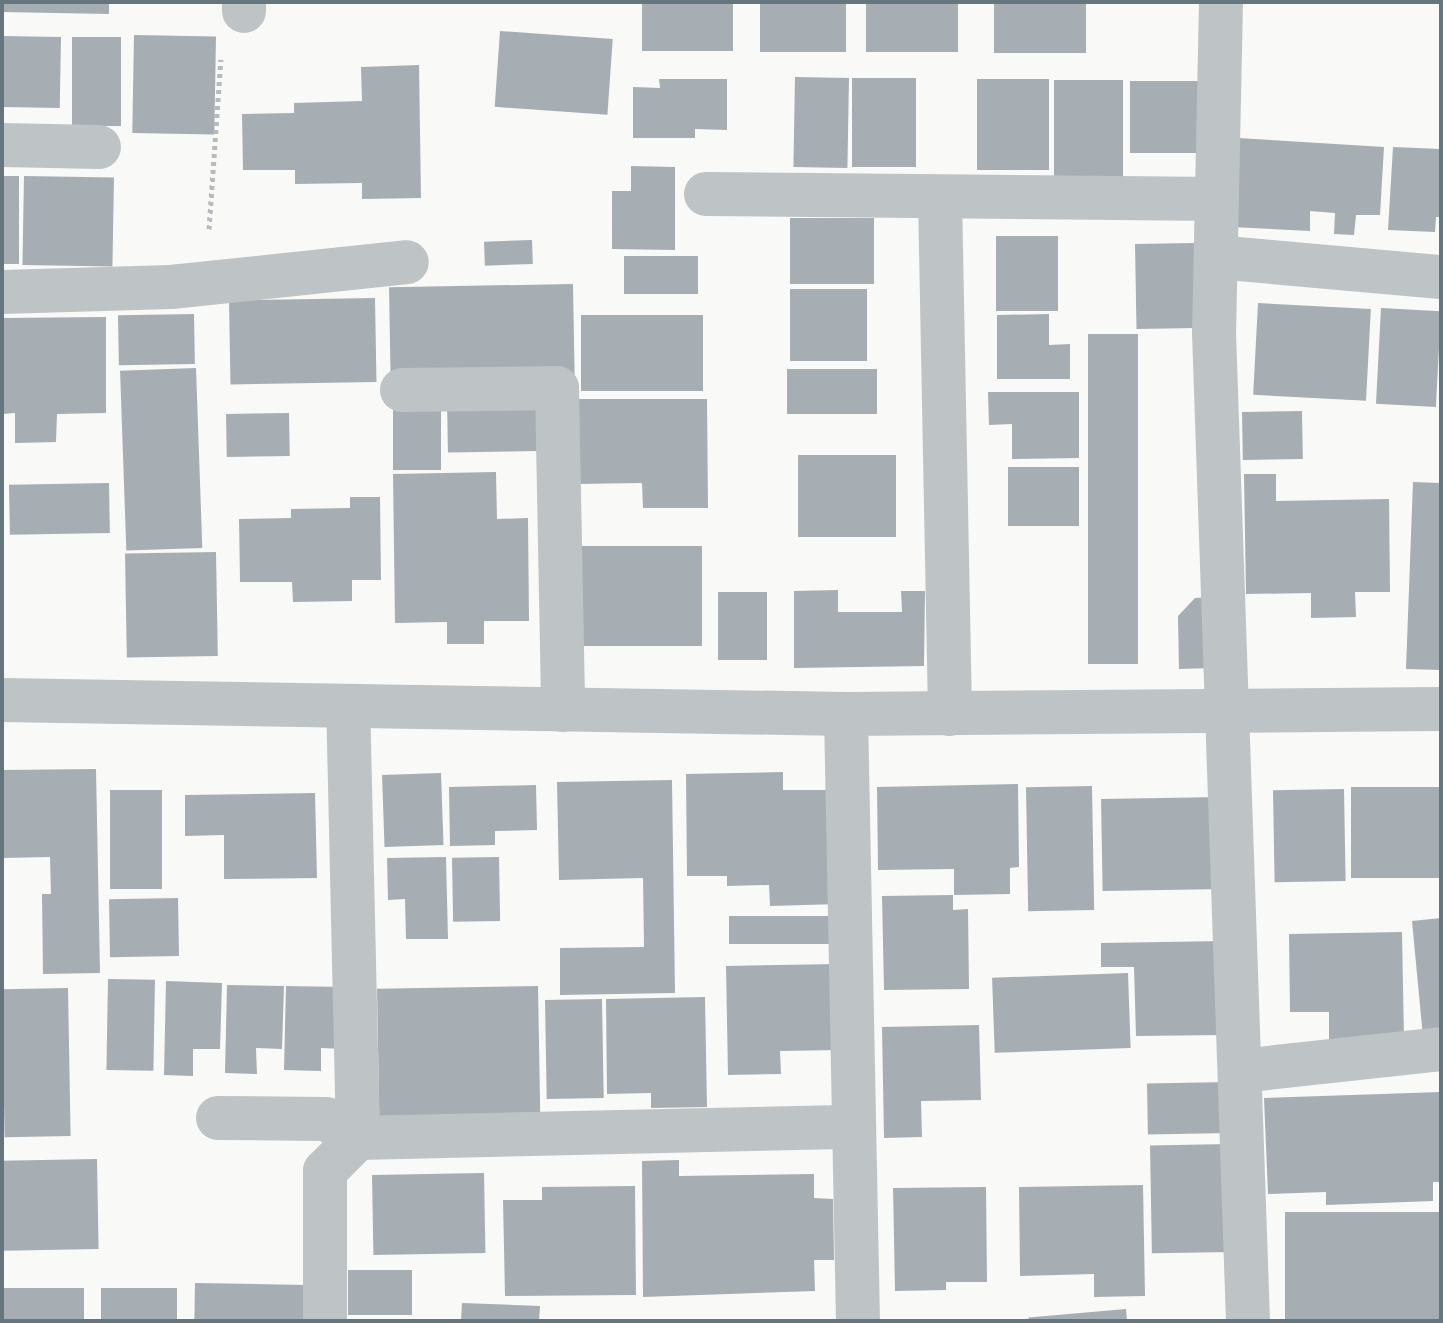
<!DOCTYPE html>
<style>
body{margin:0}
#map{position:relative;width:1443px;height:1323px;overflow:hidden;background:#f9f9f7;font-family:"Space Grotesk",sans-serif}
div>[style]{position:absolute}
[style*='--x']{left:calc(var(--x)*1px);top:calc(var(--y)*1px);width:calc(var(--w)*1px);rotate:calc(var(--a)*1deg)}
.building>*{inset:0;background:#a6aeb3;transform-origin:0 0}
.path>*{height:5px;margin-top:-2.5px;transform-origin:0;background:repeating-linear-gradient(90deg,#b7bbbd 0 4px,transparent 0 8px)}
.minor>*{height:44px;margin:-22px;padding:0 22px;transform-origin:22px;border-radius:22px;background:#bec3c6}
span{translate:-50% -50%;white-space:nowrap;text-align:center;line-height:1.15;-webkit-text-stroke:8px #fff;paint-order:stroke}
.frame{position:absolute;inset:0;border:4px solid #66767e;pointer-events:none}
</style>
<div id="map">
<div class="building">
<div style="clip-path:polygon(2px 2px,109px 2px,109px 14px,2px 12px)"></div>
<div style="left:642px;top:2px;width:91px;height:49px"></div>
<div style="left:760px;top:2px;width:86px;height:50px"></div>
<div style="left:866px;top:2px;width:92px;height:50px"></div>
<div style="left:994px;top:2px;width:92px;height:51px"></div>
<div style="left:500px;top:31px;width:113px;height:76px;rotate:4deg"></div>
<div style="left:134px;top:35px;width:82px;height:98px;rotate:1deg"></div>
<div style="left:2px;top:36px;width:59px;height:71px;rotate:1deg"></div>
<div style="left:72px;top:37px;width:49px;height:89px"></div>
<div style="clip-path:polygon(419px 65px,421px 198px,362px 199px,362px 183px,295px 184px,295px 170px,243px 170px,242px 114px,294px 113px,294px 103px,362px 101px,361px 67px)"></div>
<div style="left:795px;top:77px;width:54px;height:90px;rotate:1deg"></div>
<div style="left:852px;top:78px;width:64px;height:89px"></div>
<div style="clip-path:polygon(659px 79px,727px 79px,727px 130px,695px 129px,695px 138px,633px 138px,633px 87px,660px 88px)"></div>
<div style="left:977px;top:79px;width:72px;height:91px"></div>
<div style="left:1054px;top:80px;width:69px;height:111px"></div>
<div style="left:1130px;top:81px;width:74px;height:72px"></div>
<div style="clip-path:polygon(1238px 138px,1384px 147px,1380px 215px,1356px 215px,1354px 235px,1334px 234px,1335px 213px,1310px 211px,1310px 231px,1232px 227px)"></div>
<div style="clip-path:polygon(1393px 147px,1441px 149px,1441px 217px,1436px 217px,1435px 232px,1388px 230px)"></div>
<div style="clip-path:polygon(631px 166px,675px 167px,675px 250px,612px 249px,612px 191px,631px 191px)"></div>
<div style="left:2px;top:176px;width:17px;height:88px"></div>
<div style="left:24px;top:176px;width:90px;height:89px;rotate:1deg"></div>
<div style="left:790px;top:218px;width:84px;height:66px"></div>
<div style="left:996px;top:236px;width:62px;height:75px"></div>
<div style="left:532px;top:240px;width:24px;height:48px;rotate:88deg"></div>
<div style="left:1194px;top:243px;width:85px;height:59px;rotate:89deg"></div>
<div style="left:624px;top:256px;width:74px;height:38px"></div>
<div style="left:573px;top:284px;width:92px;height:184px;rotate:89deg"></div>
<div style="left:790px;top:289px;width:77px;height:72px"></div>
<div style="left:375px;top:298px;width:84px;height:146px;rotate:89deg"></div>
<div style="left:1258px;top:303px;width:113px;height:92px;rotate:3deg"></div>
<div style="left:1381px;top:308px;width:60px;height:96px;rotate:3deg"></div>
<div style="left:194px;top:314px;width:50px;height:76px;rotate:89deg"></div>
<div style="clip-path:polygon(1049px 314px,1049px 345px,1070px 344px,1070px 379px,997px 379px,997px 315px)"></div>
<div style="left:703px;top:315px;width:76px;height:122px;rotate:90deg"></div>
<div style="clip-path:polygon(106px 317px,106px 413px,57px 414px,56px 442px,15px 443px,15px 413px,2px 414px,2px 318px)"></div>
<div style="left:1088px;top:334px;width:50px;height:330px"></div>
<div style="left:196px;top:368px;width:180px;height:76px;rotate:88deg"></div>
<div style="left:787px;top:369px;width:90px;height:45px"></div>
<div style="clip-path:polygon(988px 392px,1079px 392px,1079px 458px,1012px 459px,1012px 424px,989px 425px)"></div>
<div style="left:538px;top:398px;width:53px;height:91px;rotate:89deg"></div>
<div style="clip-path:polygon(576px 399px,707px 399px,708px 508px,643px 508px,642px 483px,577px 484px)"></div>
<div style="left:393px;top:401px;width:48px;height:69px"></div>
<div style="left:1302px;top:411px;width:48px;height:60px;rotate:89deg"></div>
<div style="left:289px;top:413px;width:43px;height:63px;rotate:89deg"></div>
<div style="left:896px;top:455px;width:82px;height:98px;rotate:90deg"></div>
<div style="left:1008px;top:467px;width:71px;height:59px"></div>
<div style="clip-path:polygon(496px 472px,497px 519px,528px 518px,529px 621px,484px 621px,484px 644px,447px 644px,447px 622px,395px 623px,393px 474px)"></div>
<div style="clip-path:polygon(1244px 474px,1276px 474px,1276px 501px,1389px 499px,1390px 592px,1355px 592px,1356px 617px,1311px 618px,1311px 593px,1246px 594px)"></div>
<div style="clip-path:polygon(1413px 482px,1441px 483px,1441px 670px,1406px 669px)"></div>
<div style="left:109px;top:483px;width:50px;height:100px;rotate:89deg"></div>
<div style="clip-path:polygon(350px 497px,380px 497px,381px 580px,352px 580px,352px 601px,293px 602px,292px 582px,240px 582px,239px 519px,291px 518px,291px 509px,350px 508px)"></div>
<div style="left:702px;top:546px;width:100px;height:120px;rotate:90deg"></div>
<div style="left:216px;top:552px;width:104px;height:91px;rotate:89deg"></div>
<div style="clip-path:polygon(838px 590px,838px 612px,902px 612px,901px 591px,925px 591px,924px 666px,794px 668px,794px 591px)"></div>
<div style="left:767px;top:592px;width:68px;height:49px;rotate:90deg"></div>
<div style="clip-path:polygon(1211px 597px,1213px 668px,1179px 669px,1178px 616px,1195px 598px)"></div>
<div style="clip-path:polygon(96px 769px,100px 973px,43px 974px,42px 894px,51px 894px,50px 857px,2px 858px,2px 770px)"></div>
<div style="clip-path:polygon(783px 772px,783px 790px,826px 790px,839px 904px,770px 906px,769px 885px,727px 886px,727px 876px,687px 876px,686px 774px)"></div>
<div style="left:441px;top:773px;width:72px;height:59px;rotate:88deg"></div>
<div style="clip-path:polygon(672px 780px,675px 993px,560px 995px,560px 948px,644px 947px,643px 878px,559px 880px,557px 782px)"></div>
<div style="clip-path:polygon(1018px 784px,1019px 867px,1010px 868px,1010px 894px,954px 895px,954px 869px,878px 870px,877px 787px)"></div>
<div style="clip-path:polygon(536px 785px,537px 830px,495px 831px,495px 845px,450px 846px,449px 787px)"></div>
<div style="left:1092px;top:786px;width:124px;height:66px;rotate:89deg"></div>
<div style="left:1441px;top:787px;width:91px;height:90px;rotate:90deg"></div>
<div style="left:1344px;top:789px;width:92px;height:71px;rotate:89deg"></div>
<div style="left:110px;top:790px;width:52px;height:99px"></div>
<div style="clip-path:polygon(315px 793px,317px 878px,224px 879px,224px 835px,185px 836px,185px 795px)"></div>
<div style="left:1222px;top:797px;width:92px;height:121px;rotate:89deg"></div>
<div style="clip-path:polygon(446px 857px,448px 939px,406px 939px,405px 899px,388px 900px,387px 858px)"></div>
<div style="left:499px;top:857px;width:64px;height:47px;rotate:89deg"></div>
<div style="clip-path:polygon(953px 895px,953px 910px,968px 909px,969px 989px,884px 990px,882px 896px)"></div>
<div style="left:178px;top:898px;width:58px;height:69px;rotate:89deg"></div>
<div style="left:839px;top:916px;width:28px;height:110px;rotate:90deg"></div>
<div style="clip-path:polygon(1441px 918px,1441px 1035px,1423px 1037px,1412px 921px)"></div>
<div style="clip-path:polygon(1402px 932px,1404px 1039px,1329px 1040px,1329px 1012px,1290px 1012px,1289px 934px)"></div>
<div style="clip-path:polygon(1224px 941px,1225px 1035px,1136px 1036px,1134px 967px,1101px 967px,1101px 943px)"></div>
<div style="clip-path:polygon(838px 964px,839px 1050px,780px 1051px,781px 1074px,728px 1075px,726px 966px)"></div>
<div style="left:1128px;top:973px;width:75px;height:136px;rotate:88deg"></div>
<div style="left:108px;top:979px;width:47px;height:91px;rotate:1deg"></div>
<div style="clip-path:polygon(166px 981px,222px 983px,220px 1049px,193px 1049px,193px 1076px,164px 1075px)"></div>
<div style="clip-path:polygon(227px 985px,284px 986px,282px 1049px,256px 1048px,257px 1074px,225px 1073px)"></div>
<div style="clip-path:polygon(286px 986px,345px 987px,344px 1049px,321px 1048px,321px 1071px,284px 1070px)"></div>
<div style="left:538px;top:986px;width:133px;height:161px;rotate:89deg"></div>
<div style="left:68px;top:988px;width:148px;height:66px;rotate:89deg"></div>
<div style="clip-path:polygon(705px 997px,707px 1107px,651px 1108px,651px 1093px,607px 1094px,606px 999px)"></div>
<div style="left:602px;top:999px;width:99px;height:57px;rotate:89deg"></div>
<div style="clip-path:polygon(979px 1025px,981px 1100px,921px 1101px,922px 1137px,884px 1138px,882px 1027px)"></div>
<div style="left:1229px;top:1082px;width:51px;height:82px;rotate:89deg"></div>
<div style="clip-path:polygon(1441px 1092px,1441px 1182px,1433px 1182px,1433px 1201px,1326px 1205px,1326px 1192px,1268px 1194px,1264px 1098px)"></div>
<div style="left:1229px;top:1144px;width:108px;height:79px;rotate:89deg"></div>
<div style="left:97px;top:1159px;width:90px;height:95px;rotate:89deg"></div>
<div style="clip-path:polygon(679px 1160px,679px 1176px,814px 1174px,814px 1198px,833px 1199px,834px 1260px,814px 1260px,815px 1291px,643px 1297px,642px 1161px)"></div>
<div style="left:484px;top:1173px;width:80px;height:112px;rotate:89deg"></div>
<div style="clip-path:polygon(1143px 1185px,1145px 1296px,1094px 1297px,1094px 1274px,1020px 1276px,1019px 1187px)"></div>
<div style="clip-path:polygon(635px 1186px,636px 1295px,505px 1296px,503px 1200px,542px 1200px,542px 1187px)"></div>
<div style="clip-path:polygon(986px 1187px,987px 1282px,946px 1282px,946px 1290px,895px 1291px,893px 1188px)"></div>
<div style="left:1441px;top:1212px;width:109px;height:156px;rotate:90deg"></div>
<div style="left:412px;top:1270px;width:45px;height:64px;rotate:90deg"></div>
<div style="left:195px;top:1283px;width:112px;height:38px;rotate:1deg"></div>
<div style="left:2px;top:1288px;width:82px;height:33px"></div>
<div style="left:101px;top:1288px;width:76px;height:33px"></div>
<div style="clip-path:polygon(462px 1303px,540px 1306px,539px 1321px,461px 1321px)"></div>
<div style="left:1126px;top:1309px;width:12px;height:98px;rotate:85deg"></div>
</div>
<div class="path">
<div style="--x:209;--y:229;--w:170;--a:-86"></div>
</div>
<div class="minor">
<div style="--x:1221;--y:2;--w:331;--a:91.2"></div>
<div style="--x:1214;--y:333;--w:989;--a:88.03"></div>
<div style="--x:244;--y:11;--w:9;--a:-90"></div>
<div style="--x:2;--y:145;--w:97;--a:1.2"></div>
<div style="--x:706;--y:194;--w:511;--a:0.56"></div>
<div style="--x:940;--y:197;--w:517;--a:88.89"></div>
<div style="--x:1216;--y:257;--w:226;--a:5.1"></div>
<div style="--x:2;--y:292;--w:169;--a:-1.7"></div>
<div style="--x:171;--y:287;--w:237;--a:-6"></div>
<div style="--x:402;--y:390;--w:155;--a:-0.7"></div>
<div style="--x:557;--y:388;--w:322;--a:88.9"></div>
<div style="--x:2;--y:700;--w:844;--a:0.95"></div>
<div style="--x:846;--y:714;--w:595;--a:-0.48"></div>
<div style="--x:846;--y:714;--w:607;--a:88.87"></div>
<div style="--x:1240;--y:1071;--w:202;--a:-6.2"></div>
<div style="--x:218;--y:1118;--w:108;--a:0.5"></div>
<div style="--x:326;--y:1119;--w:37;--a:31"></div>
<div style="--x:358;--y:1138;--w:496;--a:-1.3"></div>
<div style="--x:325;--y:1321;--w:150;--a:-90"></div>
<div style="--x:325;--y:1171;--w:47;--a:-45"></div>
<div style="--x:358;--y:1138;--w:432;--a:-91.3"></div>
</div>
<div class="frame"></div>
</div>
